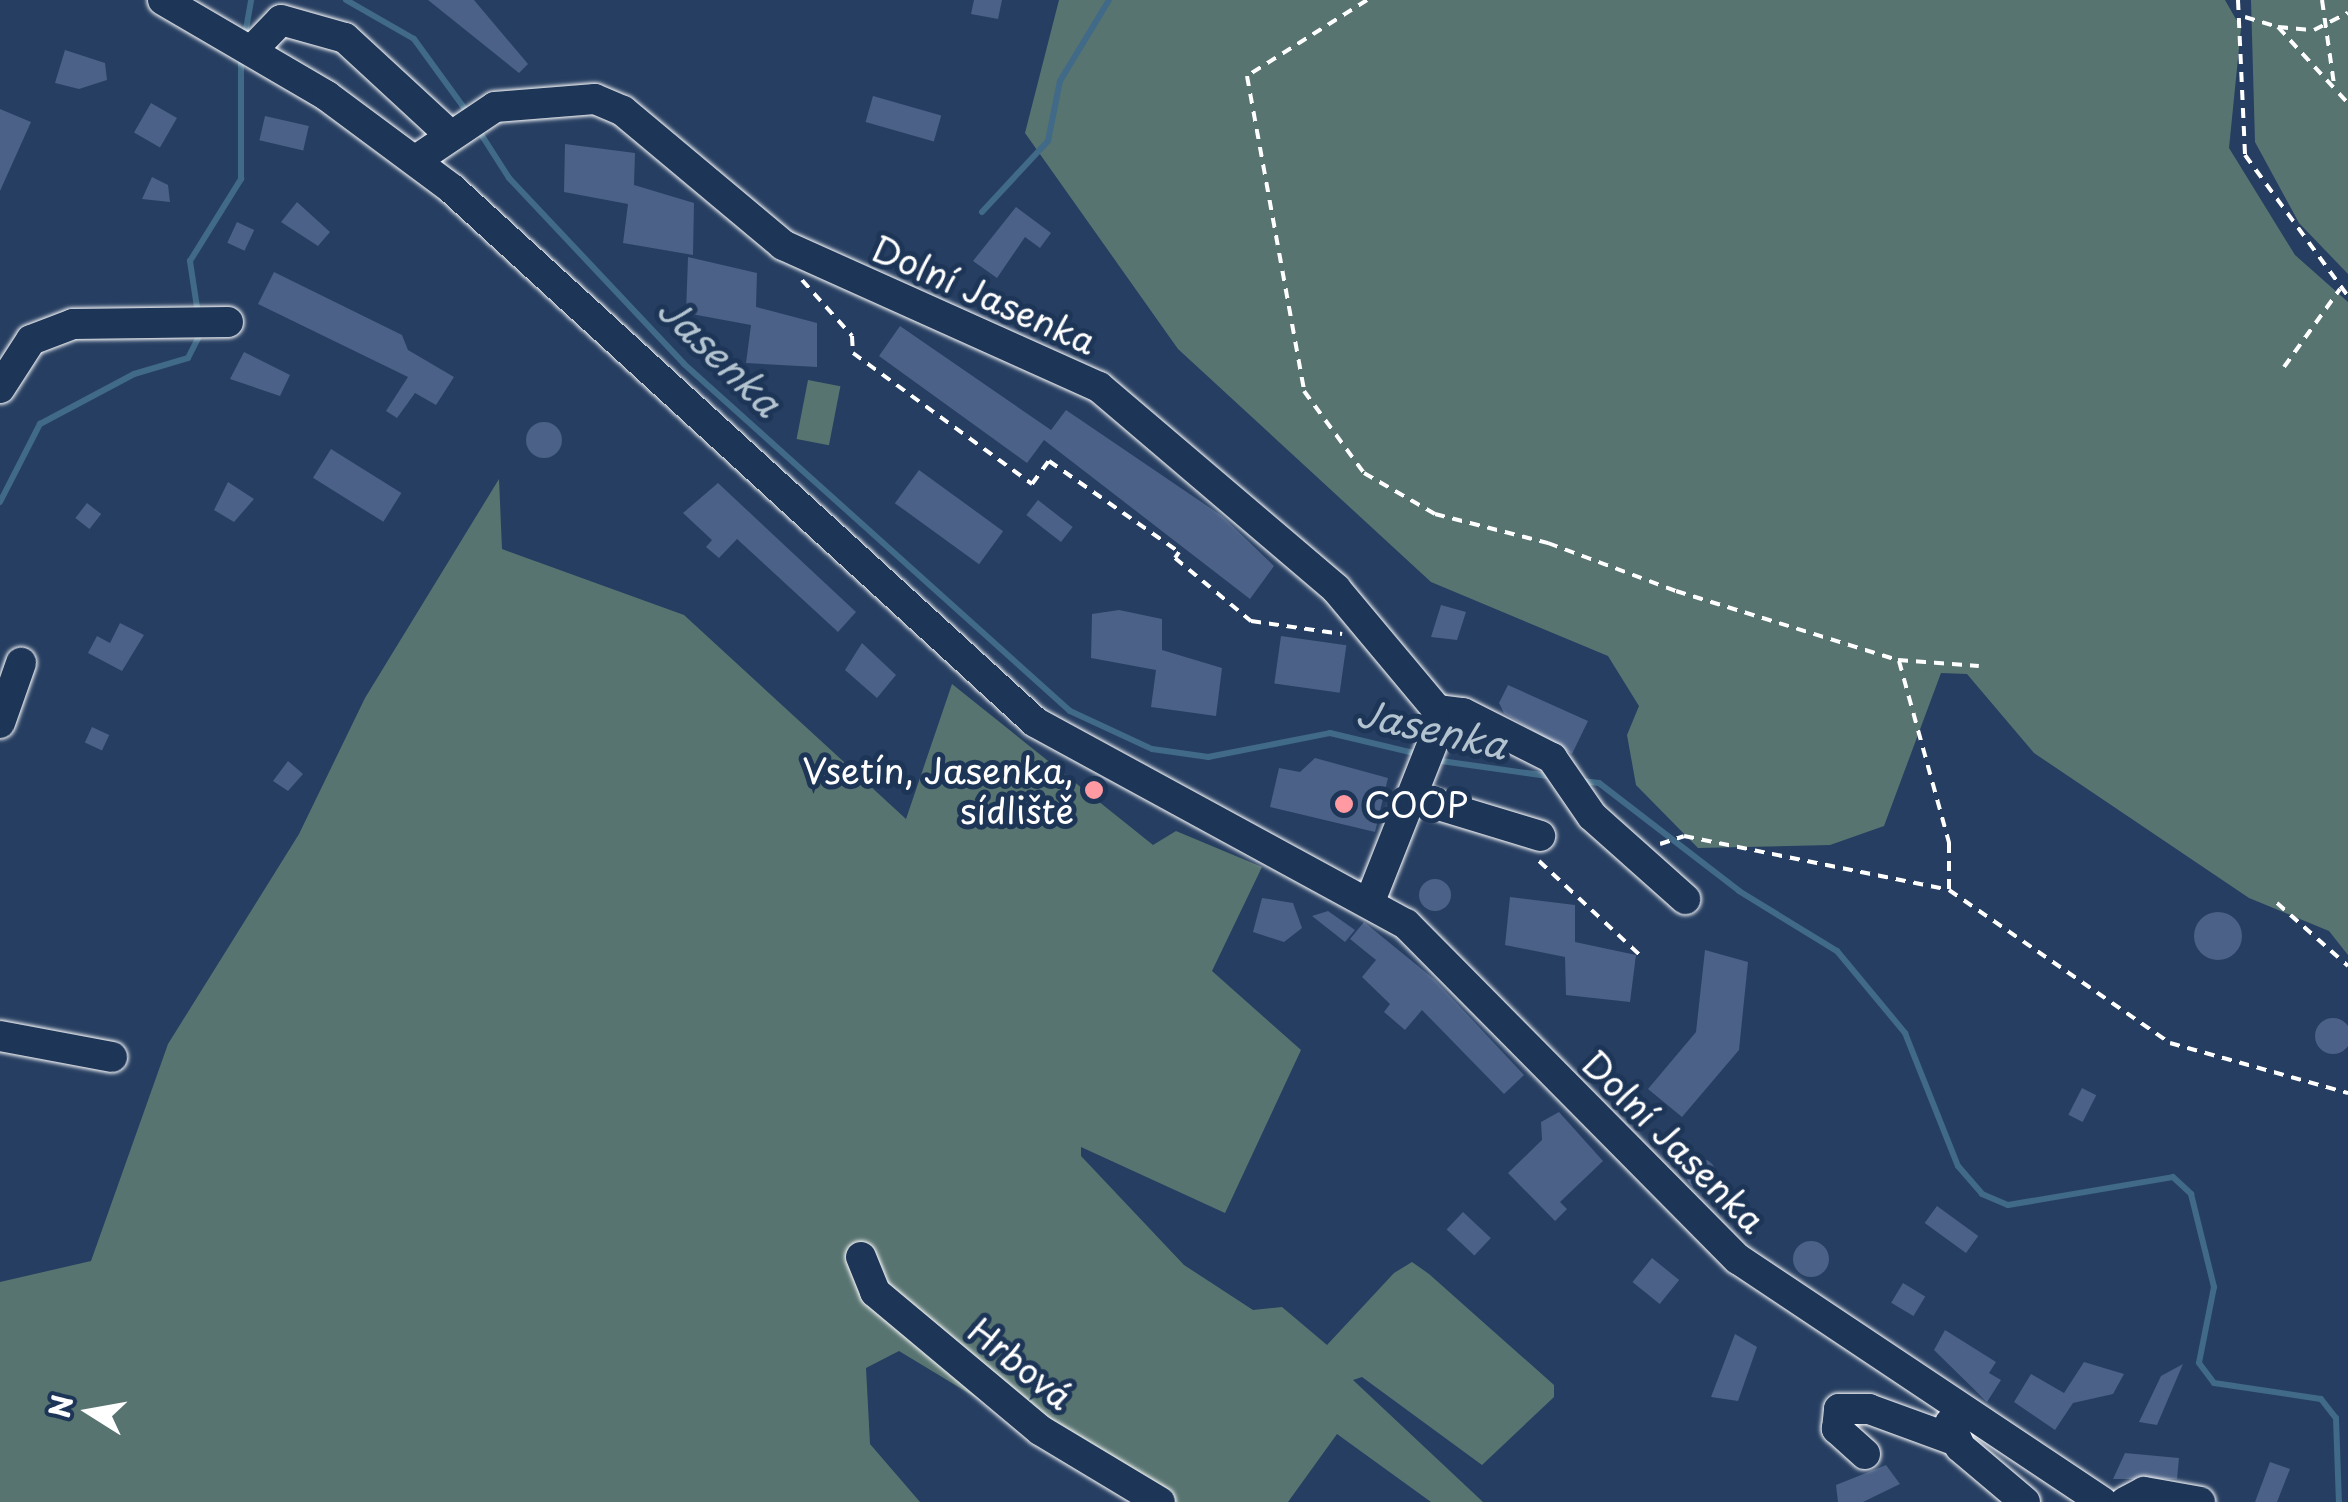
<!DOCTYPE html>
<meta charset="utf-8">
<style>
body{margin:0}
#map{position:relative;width:2348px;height:1502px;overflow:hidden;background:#263e61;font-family:"Playpen Sans",sans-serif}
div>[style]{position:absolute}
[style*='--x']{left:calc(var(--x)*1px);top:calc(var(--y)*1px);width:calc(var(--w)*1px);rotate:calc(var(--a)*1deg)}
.green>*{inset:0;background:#587471;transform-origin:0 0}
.stream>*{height:6px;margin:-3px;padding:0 3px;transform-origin:3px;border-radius:3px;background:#406a87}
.building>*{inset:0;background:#4b6187;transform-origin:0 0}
.round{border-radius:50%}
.path>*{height:4px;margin-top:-2px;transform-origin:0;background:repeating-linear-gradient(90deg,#fff 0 10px,transparent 0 18px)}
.roads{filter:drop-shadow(0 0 2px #fff) drop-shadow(0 0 2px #fff)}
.minor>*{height:30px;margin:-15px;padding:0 15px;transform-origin:15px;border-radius:15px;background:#1d3557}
.dots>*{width:28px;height:28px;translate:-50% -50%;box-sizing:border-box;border:5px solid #1d3557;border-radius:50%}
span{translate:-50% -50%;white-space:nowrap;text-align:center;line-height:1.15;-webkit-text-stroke:10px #1d3557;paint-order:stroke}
.street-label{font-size:35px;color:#fff}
.poi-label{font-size:35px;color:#fff}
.right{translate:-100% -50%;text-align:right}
.left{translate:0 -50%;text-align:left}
.water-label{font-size:38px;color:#b3c3cf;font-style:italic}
.north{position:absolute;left:40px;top:1362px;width:100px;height:100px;-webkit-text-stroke:8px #1d3557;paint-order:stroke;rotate:281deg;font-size:28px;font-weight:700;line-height:40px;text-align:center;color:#fff}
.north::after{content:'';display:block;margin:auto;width:35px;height:45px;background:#fff;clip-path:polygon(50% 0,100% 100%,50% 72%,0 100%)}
</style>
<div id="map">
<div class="green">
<div style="clip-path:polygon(1059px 0,2225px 0,2241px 28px,2229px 148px,2295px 255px,2348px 302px,2348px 955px,2329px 931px,2249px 898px,2034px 753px,1967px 674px,1941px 673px,1884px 826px,1830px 845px,1698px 848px,1636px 785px,1627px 735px,1639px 706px,1608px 656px,1431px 582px,1178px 349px,1025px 133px)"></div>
<div style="clip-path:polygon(2251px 0,2348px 0,2348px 274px,2299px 223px,2255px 142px)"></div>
<div style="left:808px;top:380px;width:33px;height:60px;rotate:11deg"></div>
<div style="clip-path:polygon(499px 479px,502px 549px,684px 615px,906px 819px,952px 684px,1153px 845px,1176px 831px,1262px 867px,1212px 971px,1301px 1050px,1225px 1213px,1081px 1147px,1081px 1156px,1184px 1265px,1253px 1310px,1282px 1307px,1327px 1345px,1394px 1273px,1412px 1262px,1429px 1274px,1554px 1385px,1554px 1397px,1482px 1465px,1362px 1377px,1353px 1380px,1483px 1502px,1431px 1502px,1337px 1434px,1288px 1502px,1149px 1502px,899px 1351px,866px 1368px,870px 1444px,920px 1502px,0 1502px,0 1282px,91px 1261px,168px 1044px,299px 834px,365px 698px)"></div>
</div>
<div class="stream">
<div style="--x:346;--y:0;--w:78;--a:29.8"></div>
<div style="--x:414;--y:39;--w:95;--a:54"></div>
<div style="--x:245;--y:35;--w:36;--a:-80"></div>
<div style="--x:479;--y:131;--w:56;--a:57.4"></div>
<div style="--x:509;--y:178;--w:255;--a:46.7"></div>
<div style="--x:684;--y:364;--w:519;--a:41.95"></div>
<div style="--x:1070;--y:711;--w:90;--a:24.9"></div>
<div style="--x:1152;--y:749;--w:57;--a:8.1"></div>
<div style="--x:1208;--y:757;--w:124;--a:-11.1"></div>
<div style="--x:1330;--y:733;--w:90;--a:13.4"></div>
<div style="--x:982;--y:212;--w:97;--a:-47.1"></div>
<div style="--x:1048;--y:141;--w:61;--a:-78.7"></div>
<div style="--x:1060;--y:81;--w:95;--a:-58.8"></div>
<div style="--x:198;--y:314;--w:54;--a:-98.6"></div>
<div style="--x:190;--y:261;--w:97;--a:-58.1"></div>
<div style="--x:241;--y:179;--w:122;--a:-90"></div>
<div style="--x:0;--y:502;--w:88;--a:-62.9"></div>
<div style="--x:40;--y:424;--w:106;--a:-28"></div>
<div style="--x:134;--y:374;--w:56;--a:-16.5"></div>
<div style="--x:188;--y:358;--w:29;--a:-63"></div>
<div style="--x:1434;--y:760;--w:122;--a:8"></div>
<div style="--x:1582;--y:781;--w:17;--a:7"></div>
<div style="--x:1599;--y:783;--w:177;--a:37.6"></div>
<div style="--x:1739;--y:891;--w:115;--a:31.5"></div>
<div style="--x:1837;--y:951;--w:107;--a:50.3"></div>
<div style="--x:1905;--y:1033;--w:143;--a:68.3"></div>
<div style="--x:1958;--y:1166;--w:37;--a:49"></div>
<div style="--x:1982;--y:1194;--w:28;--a:23"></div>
<div style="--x:2008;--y:1205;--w:167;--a:-9.6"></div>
<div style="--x:2173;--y:1177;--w:25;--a:43"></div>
<div style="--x:2191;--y:1194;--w:96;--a:76.1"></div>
<div style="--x:2214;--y:1287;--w:77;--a:101.2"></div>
<div style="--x:2199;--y:1363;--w:25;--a:53"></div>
<div style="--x:2214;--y:1383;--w:108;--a:8.5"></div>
<div style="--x:2321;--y:1399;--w:24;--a:52"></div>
<div style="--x:2336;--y:1418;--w:84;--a:88"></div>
</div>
<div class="building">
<div style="clip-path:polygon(428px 0,474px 0,528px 64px,519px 73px)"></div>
<div style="clip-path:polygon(974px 0,1002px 0,998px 19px,971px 14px)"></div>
<div style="clip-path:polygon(65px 50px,105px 63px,107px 80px,79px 89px,55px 83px)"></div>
<div style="left:873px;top:96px;width:71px;height:27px;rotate:16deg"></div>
<div style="left:151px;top:103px;width:30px;height:34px;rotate:30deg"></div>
<div style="clip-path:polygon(0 109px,31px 122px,0 191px)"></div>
<div style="left:265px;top:116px;width:45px;height:25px;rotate:13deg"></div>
<div style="clip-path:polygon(565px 144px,635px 153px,634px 185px,694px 203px,693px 255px,623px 243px,628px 204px,564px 192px)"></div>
<div style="clip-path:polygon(152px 177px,168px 185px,170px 202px,142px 199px)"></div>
<div style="clip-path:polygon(297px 202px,330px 232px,318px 246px,281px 222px)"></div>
<div style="clip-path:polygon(1016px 207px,1051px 233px,1040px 248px,1025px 237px,997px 278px,973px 261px)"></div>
<div style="left:237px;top:222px;width:19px;height:23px;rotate:25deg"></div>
<div style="clip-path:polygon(688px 257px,757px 273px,756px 307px,817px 323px,817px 367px,746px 363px,751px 325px,686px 313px)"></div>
<div style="clip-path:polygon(274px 272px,402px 335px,408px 350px,454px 377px,436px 405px,415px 393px,397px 418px,386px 411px,408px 377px,258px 304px)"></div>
<div style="clip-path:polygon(900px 326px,1051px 430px,1066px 410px,1222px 516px,1274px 566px,1250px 599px,1044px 440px,1027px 463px,879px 356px)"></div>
<div style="clip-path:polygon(244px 352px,290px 375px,280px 396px,230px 379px)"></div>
<div class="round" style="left:526px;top:422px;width:36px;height:36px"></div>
<div style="left:331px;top:449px;width:83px;height:34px;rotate:32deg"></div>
<div style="left:919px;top:470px;width:104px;height:41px;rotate:36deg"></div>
<div style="clip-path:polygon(228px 482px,254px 499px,234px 522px,214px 510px)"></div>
<div style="clip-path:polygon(718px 483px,856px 612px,838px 632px,737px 539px,719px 558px,706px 547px,712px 540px,683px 513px)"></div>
<div style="left:1038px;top:500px;width:44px;height:19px;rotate:38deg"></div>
<div style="left:87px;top:503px;width:18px;height:19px;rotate:38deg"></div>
<div style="clip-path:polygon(1441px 605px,1466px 612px,1457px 640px,1431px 637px)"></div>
<div style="clip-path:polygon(1119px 610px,1162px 619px,1162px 650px,1222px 668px,1216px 716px,1151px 707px,1156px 670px,1091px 658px,1092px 614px)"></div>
<div style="clip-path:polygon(120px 623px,144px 635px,122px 671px,88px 653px,97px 636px,110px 643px)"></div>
<div style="left:1281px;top:636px;width:66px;height:48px;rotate:8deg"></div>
<div style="clip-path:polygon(862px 643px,896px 675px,877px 698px,845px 670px)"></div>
<div style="clip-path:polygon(1508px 685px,1588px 721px,1572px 754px,1504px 713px,1499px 703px)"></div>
<div style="left:92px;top:727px;width:19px;height:17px;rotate:25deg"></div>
<div style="clip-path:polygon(1315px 758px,1388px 778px,1375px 832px,1270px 807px,1279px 768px,1300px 772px)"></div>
<div style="clip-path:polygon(288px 761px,303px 774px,288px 791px,273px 781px)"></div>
<div class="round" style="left:1419px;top:879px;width:32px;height:32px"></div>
<div style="clip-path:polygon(1510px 897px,1575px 905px,1575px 942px,1636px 955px,1630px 1002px,1566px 995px,1565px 957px,1505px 945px)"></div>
<div style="clip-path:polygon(1262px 898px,1293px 903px,1302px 928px,1284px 942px,1253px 932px)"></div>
<div style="clip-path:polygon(1328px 911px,1355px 930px,1345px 942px,1312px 916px)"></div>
<div class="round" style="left:2194px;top:912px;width:48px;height:48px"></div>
<div style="clip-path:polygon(1364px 922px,1434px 979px,1524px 1075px,1504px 1094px,1422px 1010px,1405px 1030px,1384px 1012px,1390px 1004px,1362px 977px,1376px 960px,1350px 939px)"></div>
<div style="clip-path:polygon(1705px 950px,1748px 962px,1739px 1050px,1682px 1117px,1648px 1089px,1696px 1032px)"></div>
<div class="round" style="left:2315px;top:1018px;width:36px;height:36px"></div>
<div style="left:2082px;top:1088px;width:16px;height:30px;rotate:27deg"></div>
<div style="clip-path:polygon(1559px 1112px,1603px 1161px,1560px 1202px,1567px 1209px,1555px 1221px,1508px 1173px,1542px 1140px,1541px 1122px)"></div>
<div class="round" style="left:1686px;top:1159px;width:30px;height:30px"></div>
<div style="left:1937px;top:1206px;width:51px;height:21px;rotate:36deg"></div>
<div style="left:1463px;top:1212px;width:38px;height:24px;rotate:43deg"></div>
<div class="round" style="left:1793px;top:1241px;width:36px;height:36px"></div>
<div style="left:1652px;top:1258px;width:35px;height:31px;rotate:39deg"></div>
<div style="left:1903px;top:1283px;width:26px;height:23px;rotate:31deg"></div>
<div style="clip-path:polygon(1945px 1330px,1996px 1362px,1989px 1373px,2001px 1380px,1987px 1402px,1934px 1350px)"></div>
<div style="clip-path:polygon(1735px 1334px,1757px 1347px,1738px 1401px,1711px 1397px)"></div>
<div style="clip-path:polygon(2084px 1362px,2124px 1374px,2113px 1394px,2073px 1403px,2055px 1430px,2014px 1402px,2031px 1374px,2064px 1393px)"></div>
<div style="clip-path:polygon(2183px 1364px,2157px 1425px,2139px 1422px,2161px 1376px)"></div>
<div style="clip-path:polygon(2125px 1453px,2179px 1458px,2177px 1479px,2113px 1479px)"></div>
<div style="clip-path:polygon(2270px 1462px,2290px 1469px,2277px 1502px,2255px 1502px)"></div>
<div style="clip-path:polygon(1886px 1465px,1900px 1484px,1863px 1502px,1838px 1502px,1836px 1485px)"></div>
</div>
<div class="path">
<div style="--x:1367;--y:0;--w:142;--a:147.7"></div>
<div style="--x:1247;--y:76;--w:320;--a:79.7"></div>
<div style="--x:1304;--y:391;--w:102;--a:53.8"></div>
<div style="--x:1364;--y:473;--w:82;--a:30"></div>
<div style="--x:1435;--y:514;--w:117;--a:14.4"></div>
<div style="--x:1548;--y:543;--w:137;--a:20.6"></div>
<div style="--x:1676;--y:591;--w:232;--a:17.3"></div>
<div style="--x:1898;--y:660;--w:81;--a:4.2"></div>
<div style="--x:2238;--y:0;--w:155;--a:87.4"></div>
<div style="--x:2245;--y:155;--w:175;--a:53.9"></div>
<div style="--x:2322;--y:0;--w:85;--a:81.9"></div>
<div style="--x:2245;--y:17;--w:34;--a:17"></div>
<div style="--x:2278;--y:27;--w:103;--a:47.4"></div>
<div style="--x:2278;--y:27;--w:36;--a:5"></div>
<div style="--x:2314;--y:30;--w:38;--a:-27"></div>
<div style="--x:802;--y:280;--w:75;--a:48.2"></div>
<div style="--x:852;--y:336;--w:17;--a:87"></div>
<div style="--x:853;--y:353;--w:222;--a:36.2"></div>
<div style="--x:1032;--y:484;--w:29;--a:-54"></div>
<div style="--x:1049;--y:461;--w:159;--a:35"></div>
<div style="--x:1179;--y:552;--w:7;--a:124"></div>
<div style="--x:1175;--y:558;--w:99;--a:39.7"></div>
<div style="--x:1251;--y:621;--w:92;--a:8.1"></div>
<div style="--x:2284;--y:367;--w:96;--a:-54.3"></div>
<div style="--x:1899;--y:661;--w:189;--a:74.6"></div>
<div style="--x:1949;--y:843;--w:47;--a:90"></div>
<div style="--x:1660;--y:844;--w:25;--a:-18"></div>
<div style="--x:1684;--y:836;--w:270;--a:11.5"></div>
<div style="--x:1949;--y:890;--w:269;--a:34.7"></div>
<div style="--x:2170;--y:1043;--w:185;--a:15.7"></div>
<div style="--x:1539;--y:861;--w:141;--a:43"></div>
<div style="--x:2277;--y:903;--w:95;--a:41.6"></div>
</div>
<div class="roads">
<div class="minor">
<div style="--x:163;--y:0;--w:190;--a:30.3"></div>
<div style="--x:327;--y:96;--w:156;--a:36.6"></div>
<div style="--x:452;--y:189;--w:790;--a:42.43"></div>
<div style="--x:1035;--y:722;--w:422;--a:28.6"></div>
<div style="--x:1406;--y:924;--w:472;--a:45.3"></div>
<div style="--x:1738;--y:1259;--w:438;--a:33.7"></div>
<div style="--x:253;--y:49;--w:40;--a:-46"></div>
<div style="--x:281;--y:20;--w:66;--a:15.7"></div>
<div style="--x:345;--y:38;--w:139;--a:42.7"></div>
<div style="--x:416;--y:160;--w:95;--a:-33.9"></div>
<div style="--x:495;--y:107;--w:100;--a:-4.6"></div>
<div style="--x:595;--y:99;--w:30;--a:23"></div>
<div style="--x:623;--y:111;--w:209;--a:39.9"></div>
<div style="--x:783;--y:245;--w:346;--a:24.2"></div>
<div style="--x:1099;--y:387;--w:311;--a:40.4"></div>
<div style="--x:1336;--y:589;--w:158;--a:50.1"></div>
<div style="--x:1437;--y:710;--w:27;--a:94"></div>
<div style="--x:1435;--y:737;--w:174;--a:111.6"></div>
<div style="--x:0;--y:388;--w:57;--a:-57.1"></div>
<div style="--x:31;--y:340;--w:45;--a:-20.9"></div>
<div style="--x:73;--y:324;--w:155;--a:-0.7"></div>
<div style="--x:1437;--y:710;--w:26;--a:7"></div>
<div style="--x:1463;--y:713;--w:100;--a:26.8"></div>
<div style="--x:1552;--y:758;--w:70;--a:55.4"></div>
<div style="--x:1592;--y:816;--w:125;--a:41.7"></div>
<div style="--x:0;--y:723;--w:64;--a:-70.7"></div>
<div style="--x:1412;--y:797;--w:134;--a:16.9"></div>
<div style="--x:0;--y:1036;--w:114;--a:10.6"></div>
<div style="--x:861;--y:1257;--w:38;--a:68"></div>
<div style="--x:875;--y:1292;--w:215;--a:39.9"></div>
<div style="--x:1040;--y:1430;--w:140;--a:31"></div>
<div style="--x:1950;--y:1423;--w:26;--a:67"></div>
<div style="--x:1960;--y:1447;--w:85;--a:40.2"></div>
<div style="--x:1865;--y:1454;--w:38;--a:-138"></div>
<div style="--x:1837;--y:1429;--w:20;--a:-84"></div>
<div style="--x:1839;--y:1409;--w:30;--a:0"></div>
<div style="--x:1869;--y:1409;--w:90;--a:20"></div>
<div style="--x:2125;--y:1502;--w:21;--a:-28"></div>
<div style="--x:2144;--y:1492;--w:57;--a:10.1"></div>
</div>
</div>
<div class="dots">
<div style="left:1094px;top:790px;background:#ff9aa2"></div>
<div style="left:1344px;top:804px;background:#ff9aa2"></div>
</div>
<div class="street-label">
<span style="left:984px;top:294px;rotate:24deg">Dolní Jasenka</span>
<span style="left:1674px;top:1141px;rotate:45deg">Dolní Jasenka</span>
<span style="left:1021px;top:1363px;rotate:39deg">Hrbová</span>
</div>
<div class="poi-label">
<span class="right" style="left:1074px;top:790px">Vsetín, Jasenka,<br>sídliště</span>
<span class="left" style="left:1364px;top:804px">COOP</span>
</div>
<div class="water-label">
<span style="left:720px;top:355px;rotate:44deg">Jasenka</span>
<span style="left:1432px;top:728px;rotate:13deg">Jasenka</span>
</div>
<div class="north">N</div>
</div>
